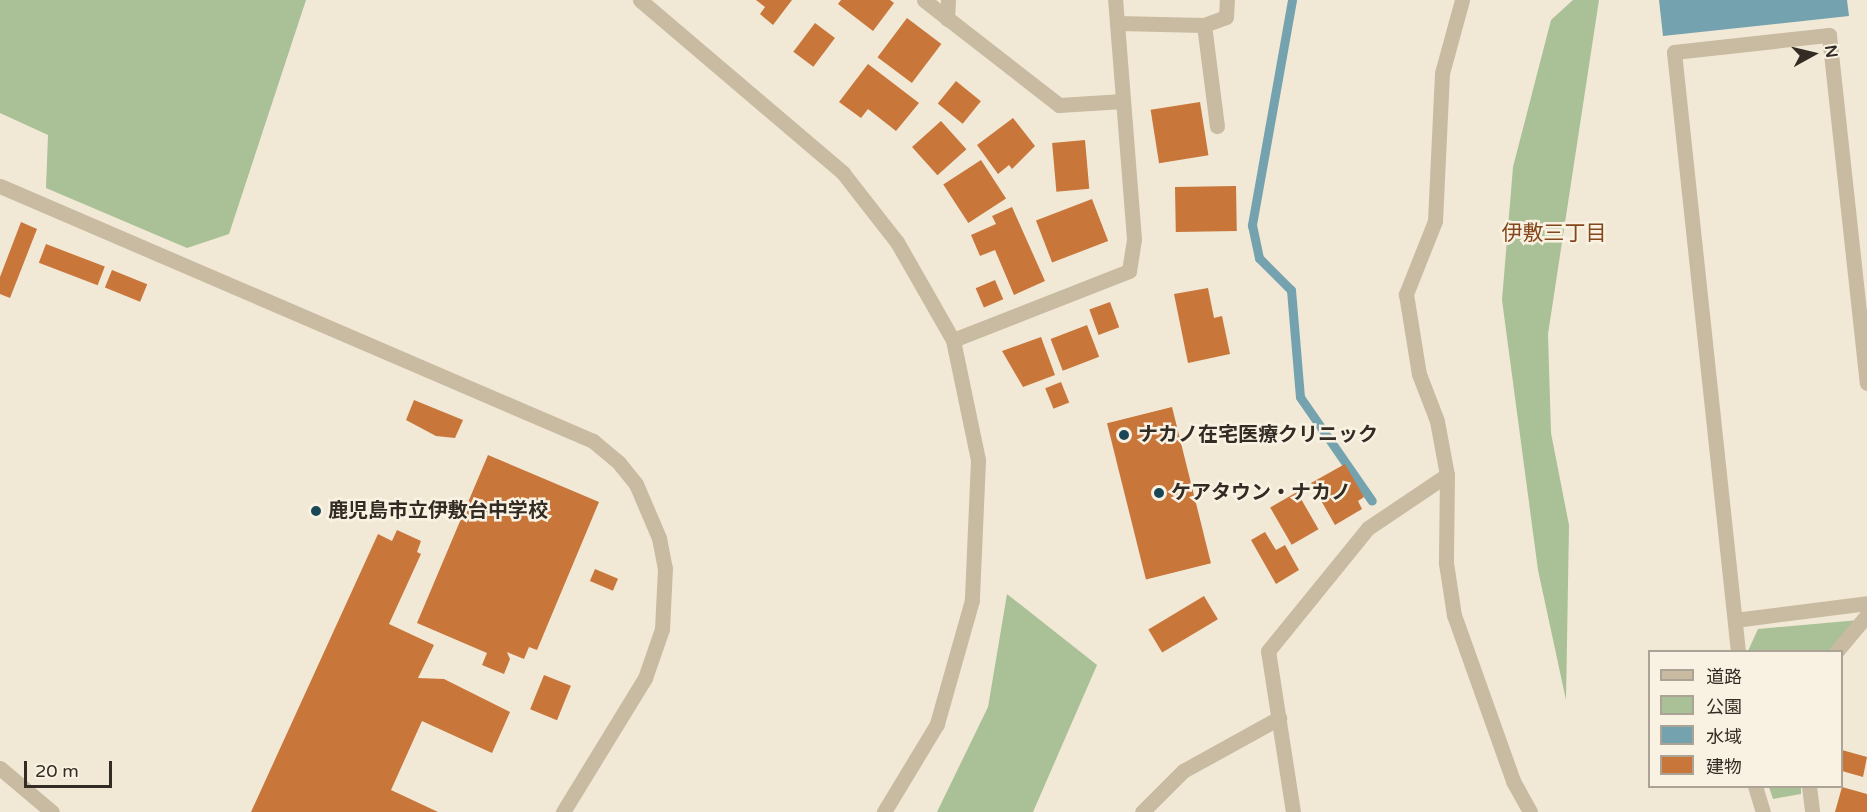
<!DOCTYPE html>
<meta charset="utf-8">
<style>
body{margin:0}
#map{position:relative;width:1867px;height:812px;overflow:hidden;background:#f1e9d6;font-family:"Varela Round","Noto Sans JP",sans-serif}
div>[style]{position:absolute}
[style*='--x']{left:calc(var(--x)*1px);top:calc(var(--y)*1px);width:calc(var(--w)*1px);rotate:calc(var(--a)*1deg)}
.green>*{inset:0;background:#aac096}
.water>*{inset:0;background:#74a2af}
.stream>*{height:9px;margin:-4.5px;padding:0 4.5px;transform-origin:4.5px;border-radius:4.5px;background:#74a2af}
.building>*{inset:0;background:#c9763b;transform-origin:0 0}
.minor>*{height:15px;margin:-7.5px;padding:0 7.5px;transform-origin:7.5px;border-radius:7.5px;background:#c9baa2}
.dots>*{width:16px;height:16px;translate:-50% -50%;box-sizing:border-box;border:3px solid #f9f2e2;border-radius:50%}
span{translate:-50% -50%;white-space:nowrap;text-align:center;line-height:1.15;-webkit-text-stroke:5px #f9f2e2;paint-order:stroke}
.poi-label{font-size:20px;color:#332c24;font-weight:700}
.left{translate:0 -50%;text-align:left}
.neighbourhood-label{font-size:21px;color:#84471c}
.legend{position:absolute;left:1648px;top:650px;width:195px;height:138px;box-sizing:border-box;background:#f9f2e2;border:2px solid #aaa396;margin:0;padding:8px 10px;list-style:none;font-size:18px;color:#332c24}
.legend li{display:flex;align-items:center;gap:12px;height:30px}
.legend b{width:30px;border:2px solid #aaa396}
.north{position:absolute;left:1783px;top:24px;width:60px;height:60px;-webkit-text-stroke:4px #f9f2e2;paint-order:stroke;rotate:82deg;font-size:16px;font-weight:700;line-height:24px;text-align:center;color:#332c24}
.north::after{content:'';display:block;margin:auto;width:21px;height:27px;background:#332c24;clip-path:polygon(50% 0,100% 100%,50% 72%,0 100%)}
.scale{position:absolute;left:24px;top:761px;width:88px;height:27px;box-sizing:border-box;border:3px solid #332c24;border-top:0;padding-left:8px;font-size:18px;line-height:21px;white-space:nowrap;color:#332c24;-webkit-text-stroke:4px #f9f2e2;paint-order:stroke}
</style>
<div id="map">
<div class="green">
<div style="clip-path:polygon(0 0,306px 0,229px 234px,187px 248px,46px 188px,48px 135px,0 113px)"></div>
<div style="clip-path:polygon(1573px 0,1599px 0,1548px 334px,1551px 433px,1569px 525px,1566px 700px,1538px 570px,1502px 300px,1513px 167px,1551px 20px)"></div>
<div style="clip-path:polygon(1007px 594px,1097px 665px,1033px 812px,937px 812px,988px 707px)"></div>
<div style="clip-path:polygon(1859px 620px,1832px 651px,1748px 651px,1758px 629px)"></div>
<div style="clip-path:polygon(1769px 787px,1801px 787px,1801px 794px,1773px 799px)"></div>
</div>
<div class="water">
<div style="clip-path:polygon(1659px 0,1847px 0,1849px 16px,1663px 36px)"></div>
</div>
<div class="stream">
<div style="--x:1292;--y:0;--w:229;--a:100.1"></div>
<div style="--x:1252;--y:225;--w:34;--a:78"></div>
<div style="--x:1259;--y:258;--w:45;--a:45"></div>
<div style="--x:1291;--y:290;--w:107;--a:85.2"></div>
<div style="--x:1300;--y:397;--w:126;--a:55.3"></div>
</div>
<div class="building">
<div style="clip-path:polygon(756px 0,792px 0,773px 25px,760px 14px,765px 7px)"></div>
<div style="clip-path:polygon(841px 0,890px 0,894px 3px,873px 31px,838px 4px)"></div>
<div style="left:907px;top:18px;width:43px;height:49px;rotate:37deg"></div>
<div style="left:815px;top:23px;width:25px;height:36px;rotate:37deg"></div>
<div style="clip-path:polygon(868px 64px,919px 103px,896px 131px,868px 109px,861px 118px,839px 102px)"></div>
<div style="left:956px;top:81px;width:32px;height:29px;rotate:39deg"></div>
<div style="left:1200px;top:102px;width:54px;height:50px;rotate:81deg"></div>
<div style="clip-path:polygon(1013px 118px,1035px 146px,1012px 169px,1009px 165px,998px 174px,977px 145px)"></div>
<div style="left:941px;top:121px;width:38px;height:39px;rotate:48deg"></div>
<div style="left:1085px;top:140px;width:49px;height:33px;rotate:85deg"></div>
<div style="left:981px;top:160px;width:46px;height:45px;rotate:57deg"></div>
<div style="left:1236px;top:186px;width:45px;height:61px;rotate:89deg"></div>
<div style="left:1092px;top:199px;width:45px;height:60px;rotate:69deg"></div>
<div style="clip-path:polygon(1012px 207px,1045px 281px,1014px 295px,995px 250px,980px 256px,971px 235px,996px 224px,992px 216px)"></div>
<div style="clip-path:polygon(21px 222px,37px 229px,10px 298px,0 294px,0 277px)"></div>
<div style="left:46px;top:244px;width:63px;height:20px;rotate:21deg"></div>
<div style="left:112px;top:270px;width:38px;height:19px;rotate:22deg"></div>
<div style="left:995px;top:280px;width:21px;height:21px;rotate:67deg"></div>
<div style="clip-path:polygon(1208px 288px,1214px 318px,1222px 316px,1230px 354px,1188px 363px,1174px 294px)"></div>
<div style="left:1110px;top:302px;width:27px;height:22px;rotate:70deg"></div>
<div style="left:1087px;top:325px;width:34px;height:39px;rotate:69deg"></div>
<div style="clip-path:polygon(1041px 337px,1055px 375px,1023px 387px,1002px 351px)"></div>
<div style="left:1061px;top:382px;width:22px;height:17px;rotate:68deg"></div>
<div style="clip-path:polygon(414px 400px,463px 420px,455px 438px,436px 436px,406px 420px)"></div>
<div style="left:1172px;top:407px;width:161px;height:67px;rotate:76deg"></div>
<div style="clip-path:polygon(488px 455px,599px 502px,537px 650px,529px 647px,524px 659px,507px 652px,510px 659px,504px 674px,482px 665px,487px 653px,417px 623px)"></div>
<div style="clip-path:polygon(1345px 464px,1364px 497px,1358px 501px,1362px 509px,1335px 525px,1311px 483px)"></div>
<div style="left:1297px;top:492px;width:43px;height:31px;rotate:60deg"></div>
<div style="clip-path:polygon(397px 530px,421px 541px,417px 552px,421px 554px,389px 624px,434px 645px,418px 678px,444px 679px,510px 712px,492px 753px,422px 721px,391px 790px,438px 812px,251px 812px,378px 534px,392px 541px)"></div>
<div style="clip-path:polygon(1265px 532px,1276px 550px,1285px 545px,1299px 570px,1276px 584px,1251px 540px)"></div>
<div style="left:595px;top:569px;width:25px;height:13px;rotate:23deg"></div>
<div style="left:1204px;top:596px;width:27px;height:65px;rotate:59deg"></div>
<div style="left:544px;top:675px;width:29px;height:37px;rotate:22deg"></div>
<div style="clip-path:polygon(1842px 750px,1867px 757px,1863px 777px,1842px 771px)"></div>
<div style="clip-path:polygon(1842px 787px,1867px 794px,1867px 812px,1835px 812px)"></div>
</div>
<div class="minor">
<div style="--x:640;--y:0;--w:267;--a:40.4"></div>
<div style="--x:843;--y:173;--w:88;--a:52"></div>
<div style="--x:897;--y:242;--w:113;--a:60.3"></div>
<div style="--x:953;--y:340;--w:123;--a:78.2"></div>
<div style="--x:978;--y:460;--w:140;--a:92.5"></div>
<div style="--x:972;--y:600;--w:129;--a:105.8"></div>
<div style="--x:937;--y:724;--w:103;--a:121.1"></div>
<div style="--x:924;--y:0;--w:171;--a:37.9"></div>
<div style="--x:1059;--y:105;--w:64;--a:-3.6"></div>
<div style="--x:1462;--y:0;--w:76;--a:105.3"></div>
<div style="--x:1442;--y:73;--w:148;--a:92.7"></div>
<div style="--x:1435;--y:221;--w:79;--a:111.7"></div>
<div style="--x:1406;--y:294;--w:81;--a:80.8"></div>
<div style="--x:1419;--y:374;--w:50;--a:69"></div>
<div style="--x:1437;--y:421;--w:55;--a:79.5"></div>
<div style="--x:1447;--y:475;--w:88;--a:90.7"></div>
<div style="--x:1446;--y:563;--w:53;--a:81.3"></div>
<div style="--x:1454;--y:615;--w:176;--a:70.4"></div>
<div style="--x:1513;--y:781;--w:35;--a:61"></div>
<div style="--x:947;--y:19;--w:19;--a:-87"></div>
<div style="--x:1117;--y:23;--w:87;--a:1.3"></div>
<div style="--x:1204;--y:25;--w:23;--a:-20"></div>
<div style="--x:1226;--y:17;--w:17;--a:-87"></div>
<div style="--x:1204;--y:25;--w:102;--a:82.7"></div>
<div style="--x:0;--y:186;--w:646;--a:23.27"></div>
<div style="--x:593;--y:441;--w:34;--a:40"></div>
<div style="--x:619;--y:463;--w:27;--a:51"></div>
<div style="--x:636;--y:484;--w:59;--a:66.9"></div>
<div style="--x:659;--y:538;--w:31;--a:79"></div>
<div style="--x:665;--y:568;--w:61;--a:92.8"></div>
<div style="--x:662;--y:629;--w:52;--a:109.1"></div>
<div style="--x:645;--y:678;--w:157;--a:121.5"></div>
<div style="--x:953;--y:340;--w:189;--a:-21.4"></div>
<div style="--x:1129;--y:271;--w:32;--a:-81"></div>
<div style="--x:1134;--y:239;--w:240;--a:-94.5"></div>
<div style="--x:1735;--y:620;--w:133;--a:-7.3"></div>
<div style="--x:1738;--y:652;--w:603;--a:-96.09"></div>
<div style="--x:1674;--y:52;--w:156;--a:-6.3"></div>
<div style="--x:1829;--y:35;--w:350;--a:83.8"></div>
<div style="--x:1836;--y:652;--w:48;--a:-50"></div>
<div style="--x:0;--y:768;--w:68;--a:40.2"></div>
<div style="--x:1755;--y:786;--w:27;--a:73"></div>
<div style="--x:1809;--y:786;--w:26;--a:83"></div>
<div style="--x:1142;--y:812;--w:58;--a:-45"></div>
<div style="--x:1183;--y:771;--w:110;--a:-28.9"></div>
<div style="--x:1293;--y:812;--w:163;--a:-98.8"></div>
<div style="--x:1268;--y:651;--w:159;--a:-50.9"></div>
<div style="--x:1368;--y:528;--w:95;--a:-33.9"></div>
</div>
<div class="dots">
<div style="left:1124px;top:435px;background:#194755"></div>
<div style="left:1159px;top:493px;background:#194755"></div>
<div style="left:316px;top:511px;background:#194755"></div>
</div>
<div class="poi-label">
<span class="left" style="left:1138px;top:435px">ナカノ在宅医療クリニック</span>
<span class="left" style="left:1171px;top:493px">ケアタウン・ナカノ</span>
<span class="left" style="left:328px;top:511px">鹿児島市立伊敷台中学校</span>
</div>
<div class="neighbourhood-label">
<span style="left:1554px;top:234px">伊敷三丁目</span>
</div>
<ul class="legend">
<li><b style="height:8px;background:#c9baa2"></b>道路</li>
<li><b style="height:16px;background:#aac096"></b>公園</li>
<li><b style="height:16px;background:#74a2af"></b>水域</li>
<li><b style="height:16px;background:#c9763b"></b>建物</li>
</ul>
<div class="north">N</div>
<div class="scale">20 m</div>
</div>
